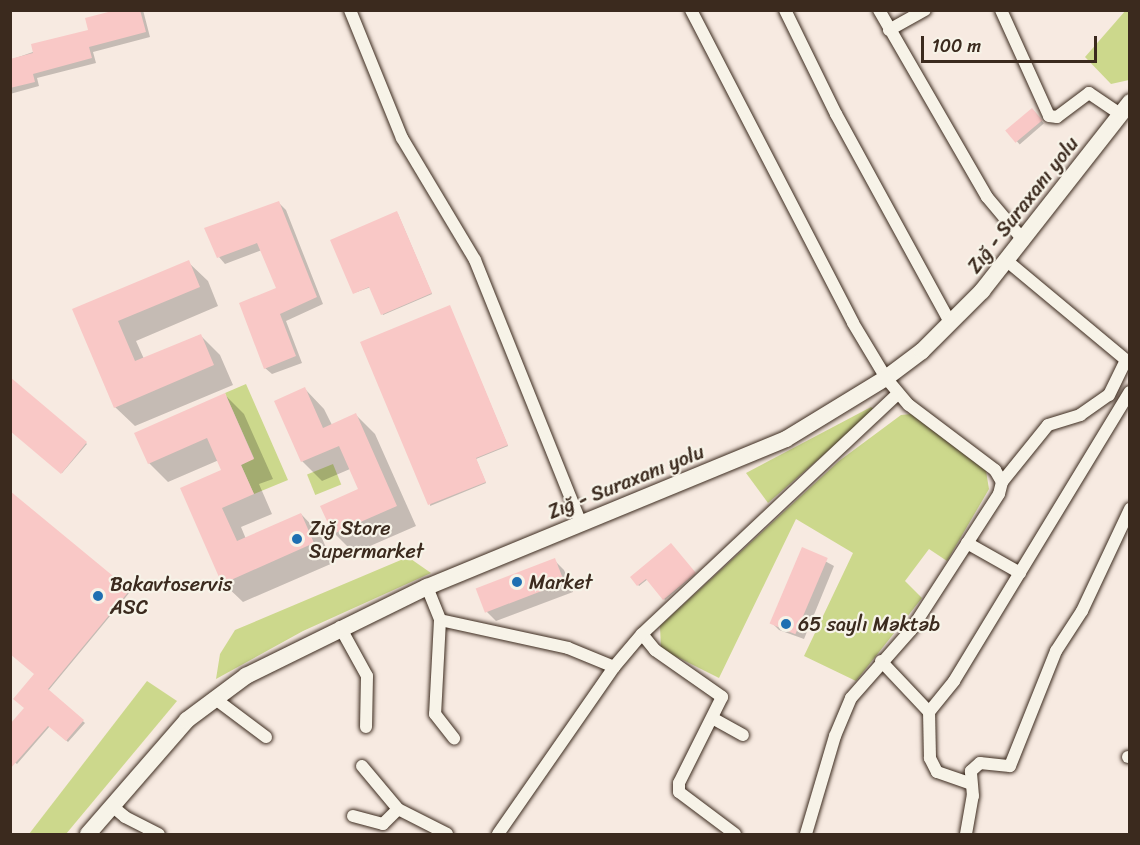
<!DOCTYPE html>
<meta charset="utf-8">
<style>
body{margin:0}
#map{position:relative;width:1140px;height:845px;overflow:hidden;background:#f7eae1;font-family:Sriracha,sans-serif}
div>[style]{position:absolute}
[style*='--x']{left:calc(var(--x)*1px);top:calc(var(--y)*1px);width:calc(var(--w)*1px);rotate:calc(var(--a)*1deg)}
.green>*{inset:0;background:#ccd88c;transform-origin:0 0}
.shadow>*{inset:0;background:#0003;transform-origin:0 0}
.building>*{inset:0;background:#f9c8c6;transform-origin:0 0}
.roads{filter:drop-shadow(0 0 2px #3b2a1e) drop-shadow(0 0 2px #3b2a1e)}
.street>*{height:12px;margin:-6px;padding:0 6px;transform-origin:6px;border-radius:6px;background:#f7f3e8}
.secondary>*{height:16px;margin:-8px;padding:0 8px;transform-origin:8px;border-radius:8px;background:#f7f3e8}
.dots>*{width:16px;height:16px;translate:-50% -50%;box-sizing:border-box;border:3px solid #f7f3e8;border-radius:50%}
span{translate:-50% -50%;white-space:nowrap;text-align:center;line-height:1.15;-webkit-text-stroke:4.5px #f7f3e8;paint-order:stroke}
.street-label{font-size:20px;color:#3b2a1e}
.poi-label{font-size:20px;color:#3b2a1e}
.left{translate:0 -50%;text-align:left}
.frame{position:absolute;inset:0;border:12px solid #3b2a1e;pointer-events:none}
.scale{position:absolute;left:921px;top:36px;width:176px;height:27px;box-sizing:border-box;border:3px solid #3b2a1e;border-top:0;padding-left:8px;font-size:18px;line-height:21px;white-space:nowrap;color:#3b2a1e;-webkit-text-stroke:4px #f7f3e8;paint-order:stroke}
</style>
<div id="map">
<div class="green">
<div style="clip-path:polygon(1126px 10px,1129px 11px,1129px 80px,1111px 84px,1085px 57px)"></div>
<div style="clip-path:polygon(246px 384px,288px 480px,254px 494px,241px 465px,254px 458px,225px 393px)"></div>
<div style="clip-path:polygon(871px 407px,875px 410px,768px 503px,746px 473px)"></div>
<div style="clip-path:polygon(911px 414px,986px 471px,989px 489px,947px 561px,929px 549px,905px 581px,922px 598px,856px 681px,804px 656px,853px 553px,796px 519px,719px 678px,661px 649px,660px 626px,839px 461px,901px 415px)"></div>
<div style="left:333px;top:464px;width:22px;height:28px;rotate:68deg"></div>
<div style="clip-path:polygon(408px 557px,431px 573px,303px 631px,216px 679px,220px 654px,235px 630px)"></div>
<div style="clip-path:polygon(147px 681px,177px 701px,66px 834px,29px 834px)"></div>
</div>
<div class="shadow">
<div style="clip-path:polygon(123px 10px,143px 10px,150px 37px,93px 52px,96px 63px,37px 78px,39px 86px,10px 94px,10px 60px,90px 32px)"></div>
<div style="left:1032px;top:110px;width:18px;height:32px;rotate:49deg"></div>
<div style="clip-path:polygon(279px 203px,286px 210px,323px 304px,286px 321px,302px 363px,272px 374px,265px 368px,278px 289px,262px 250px,225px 264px,219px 257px)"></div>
<div style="clip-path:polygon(398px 214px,432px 294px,383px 315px,371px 287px,354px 293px)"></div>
<div style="clip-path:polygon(188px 262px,208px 281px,218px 306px,136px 341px,144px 359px,200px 335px,220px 355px,233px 385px,135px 426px,115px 407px,74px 310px)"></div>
<div style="clip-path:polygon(450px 307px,508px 446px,476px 459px,486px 483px,430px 506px)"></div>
<div style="clip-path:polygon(10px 379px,87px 444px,62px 473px,10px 429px)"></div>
<div style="clip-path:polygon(305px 389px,324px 409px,332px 425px,356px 415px,375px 434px,416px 526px,354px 553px,334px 533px,360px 490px,350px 469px,322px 481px,302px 461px,276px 402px)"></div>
<div style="clip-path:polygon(225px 395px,244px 414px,273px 479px,259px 484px,272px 514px,241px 527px,246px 539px,301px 514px,320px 534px,333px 563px,243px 602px,223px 583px,182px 489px,223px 470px,219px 460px,168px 482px,149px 463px)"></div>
<div style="clip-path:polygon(10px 493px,130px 592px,48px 691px,85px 723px,68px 742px,50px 726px,17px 764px,10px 759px,36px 674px)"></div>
<div style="clip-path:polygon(671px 545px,695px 574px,665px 600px,648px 579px,639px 586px,632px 577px)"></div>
<div style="clip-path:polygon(803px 549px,834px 566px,804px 639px,779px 630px,772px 623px)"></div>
<div style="clip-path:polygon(554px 560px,564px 570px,573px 592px,496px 621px,486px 611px)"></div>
</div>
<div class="building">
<div style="clip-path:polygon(116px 10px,140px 10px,146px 32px,89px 47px,92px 58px,33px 74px,35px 82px,10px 88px,10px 59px,33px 53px,31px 44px,88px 30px,85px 18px)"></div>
<div style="left:1032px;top:108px;width:16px;height:35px;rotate:50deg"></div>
<div style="clip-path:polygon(279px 201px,317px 297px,280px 314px,296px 356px,264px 369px,239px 303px,276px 288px,257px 243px,217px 258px,204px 228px)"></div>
<div style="clip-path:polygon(397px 211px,432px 293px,381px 315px,369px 287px,353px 294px,330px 240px)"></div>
<div style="clip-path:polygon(189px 260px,200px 287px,118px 321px,135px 361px,201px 334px,214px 365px,114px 408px,72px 309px)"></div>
<div style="clip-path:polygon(450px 305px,508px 445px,476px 458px,486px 482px,428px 505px,360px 342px)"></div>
<div style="clip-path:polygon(10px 377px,87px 442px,61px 474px,10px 431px)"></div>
<div style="clip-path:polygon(305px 387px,323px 428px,356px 413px,397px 506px,333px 534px,320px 506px,358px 489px,339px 446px,301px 462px,274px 401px)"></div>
<div style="clip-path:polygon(225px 393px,254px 459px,241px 465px,254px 494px,222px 508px,237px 541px,301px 513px,314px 543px,222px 584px,180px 488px,221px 470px,207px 438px,148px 464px,134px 433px)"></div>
<div style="clip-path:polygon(10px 491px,130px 590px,48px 689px,84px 720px,66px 741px,48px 726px,10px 769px,10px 724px,24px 708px,13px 699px,34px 674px,10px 654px)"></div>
<div style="clip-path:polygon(671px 543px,696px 573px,663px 600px,646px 579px,637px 586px,630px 577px)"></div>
<div style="left:802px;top:547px;width:28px;height:83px;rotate:23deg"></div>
<div style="left:555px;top:558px;width:26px;height:85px;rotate:69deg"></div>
</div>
<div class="roads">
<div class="street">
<div style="--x:350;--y:10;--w:138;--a:67.9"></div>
<div style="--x:402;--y:138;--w:142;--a:59.1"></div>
<div style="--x:475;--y:260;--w:284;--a:68.1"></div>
<div style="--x:691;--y:10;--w:352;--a:62.6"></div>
<div style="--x:853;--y:323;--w:64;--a:59"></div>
<div style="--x:886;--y:378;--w:35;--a:50"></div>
<div style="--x:909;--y:405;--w:108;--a:37.1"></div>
<div style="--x:995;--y:470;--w:14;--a:60"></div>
<div style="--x:1002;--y:482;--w:12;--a:104"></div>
<div style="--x:999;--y:494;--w:162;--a:122.9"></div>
<div style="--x:911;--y:630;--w:91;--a:131.4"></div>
<div style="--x:851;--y:698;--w:41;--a:112.8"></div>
<div style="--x:835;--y:736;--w:102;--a:106.5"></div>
<div style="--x:785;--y:10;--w:116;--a:63.9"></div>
<div style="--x:836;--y:114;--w:239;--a:61.3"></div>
<div style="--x:879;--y:10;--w:216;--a:60"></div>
<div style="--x:987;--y:197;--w:57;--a:49.9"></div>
<div style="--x:1001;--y:10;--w:116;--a:65.6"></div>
<div style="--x:1049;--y:116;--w:8;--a:7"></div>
<div style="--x:1057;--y:117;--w:40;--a:-37"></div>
<div style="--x:1089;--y:93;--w:37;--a:34"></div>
<div style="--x:889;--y:30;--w:41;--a:-29.1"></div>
<div style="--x:1002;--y:482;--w:73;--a:-51.1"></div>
<div style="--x:1048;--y:425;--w:34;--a:-17"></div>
<div style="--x:1080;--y:415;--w:35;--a:-35"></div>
<div style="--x:1109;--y:395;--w:39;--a:-64"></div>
<div style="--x:1126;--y:360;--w:155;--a:-140.2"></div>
<div style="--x:967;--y:543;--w:61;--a:29.5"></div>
<div style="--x:427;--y:587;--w:35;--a:68"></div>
<div style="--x:440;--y:620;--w:94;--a:93"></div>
<div style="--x:435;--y:714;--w:31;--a:52"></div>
<div style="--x:440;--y:620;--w:131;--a:12.3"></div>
<div style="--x:568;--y:648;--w:50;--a:22.4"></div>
<div style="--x:340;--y:627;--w:56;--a:61.1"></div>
<div style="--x:367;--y:676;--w:51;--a:91.1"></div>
<div style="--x:642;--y:634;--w:21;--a:51"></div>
<div style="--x:655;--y:650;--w:82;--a:35"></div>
<div style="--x:722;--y:697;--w:96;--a:116.6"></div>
<div style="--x:679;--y:783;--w:9;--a:90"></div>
<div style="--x:679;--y:792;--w:70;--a:36.9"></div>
<div style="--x:881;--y:661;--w:70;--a:46.7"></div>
<div style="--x:214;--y:698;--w:65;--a:36.9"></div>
<div style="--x:714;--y:719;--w:33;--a:29"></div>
<div style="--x:1128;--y:757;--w:2;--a:0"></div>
<div style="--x:362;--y:766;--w:56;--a:50.1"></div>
<div style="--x:398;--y:809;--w:55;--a:27"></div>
<div style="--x:969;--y:783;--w:34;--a:-161"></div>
<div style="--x:937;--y:772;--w:16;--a:-117"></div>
<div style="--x:930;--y:758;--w:46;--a:-91.2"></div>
<div style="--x:929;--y:712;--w:40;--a:-51"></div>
<div style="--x:954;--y:681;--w:338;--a:-58.7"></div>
<div style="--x:112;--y:806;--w:17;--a:40"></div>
<div style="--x:125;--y:817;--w:38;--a:27"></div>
<div style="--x:353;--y:816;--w:31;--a:15"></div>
<div style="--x:383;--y:824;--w:21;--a:-45"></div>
<div style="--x:498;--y:834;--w:203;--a:-55.2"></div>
<div style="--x:614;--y:667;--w:43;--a:-49.7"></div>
<div style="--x:642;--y:634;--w:351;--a:-43.2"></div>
<div style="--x:966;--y:834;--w:39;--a:-80"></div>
<div style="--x:973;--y:796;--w:25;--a:-95"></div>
<div style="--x:971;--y:771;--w:12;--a:-42"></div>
<div style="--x:980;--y:763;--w:30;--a:6"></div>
<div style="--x:1010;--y:766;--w:124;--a:-68.2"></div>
<div style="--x:1056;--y:651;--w:48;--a:-57"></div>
<div style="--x:1082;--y:611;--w:113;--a:-64.8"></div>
</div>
<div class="secondary">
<div style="--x:88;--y:834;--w:151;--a:-49"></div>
<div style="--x:187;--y:720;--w:74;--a:-36.7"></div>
<div style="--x:246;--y:676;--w:202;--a:-26.2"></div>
<div style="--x:427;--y:587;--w:388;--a:-22.4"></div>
<div style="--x:786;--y:439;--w:117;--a:-31.4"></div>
<div style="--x:886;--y:378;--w:45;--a:-36.9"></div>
<div style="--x:922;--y:351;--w:85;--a:-45"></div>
<div style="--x:982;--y:291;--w:240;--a:-51.9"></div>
</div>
</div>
<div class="dots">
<div style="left:297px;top:539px;background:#1f6fb2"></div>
<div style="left:517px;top:582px;background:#1f6fb2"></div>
<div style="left:98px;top:596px;background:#1f6fb2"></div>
<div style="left:786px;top:624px;background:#1f6fb2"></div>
</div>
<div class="street-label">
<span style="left:1023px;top:205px;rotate:-52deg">Zığ - Suraxanı yolu</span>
<span style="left:626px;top:482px;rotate:-22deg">Zığ - Suraxanı yolu</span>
</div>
<div class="poi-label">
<span class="left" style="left:309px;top:540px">Zığ Store<br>Supermarket</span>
<span class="left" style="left:529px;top:582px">Market</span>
<span class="left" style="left:110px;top:596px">Bakavtoservis<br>ASC</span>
<span class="left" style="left:798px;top:624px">65 saylı Məktəb</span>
</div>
<div class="frame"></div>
<div class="scale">100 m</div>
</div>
